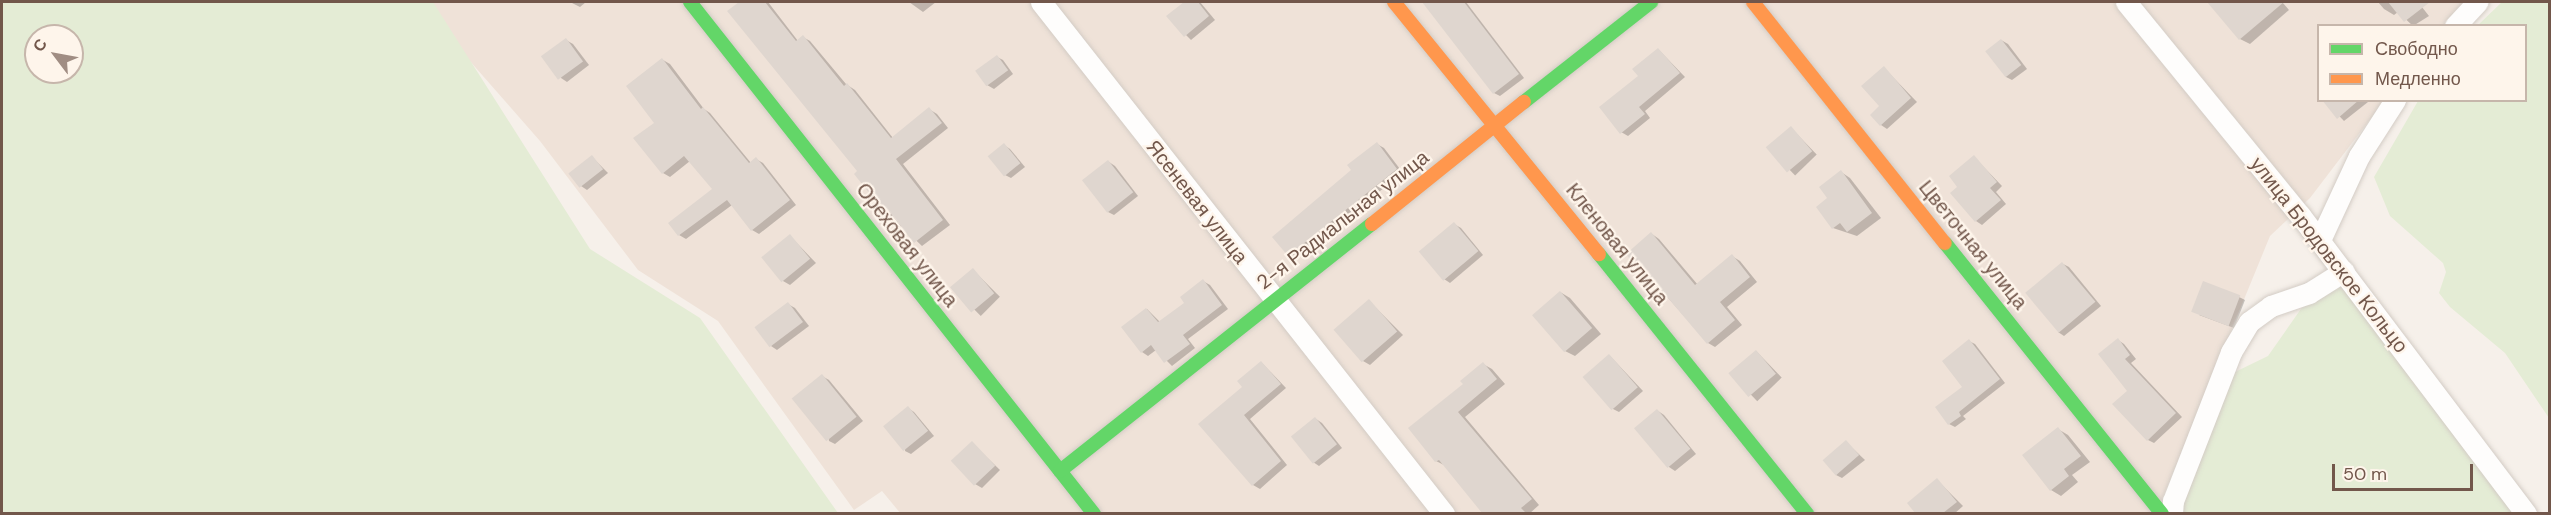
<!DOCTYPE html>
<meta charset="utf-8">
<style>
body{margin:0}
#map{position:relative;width:2551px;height:515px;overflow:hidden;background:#f6f0ea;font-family:"DM Sans",sans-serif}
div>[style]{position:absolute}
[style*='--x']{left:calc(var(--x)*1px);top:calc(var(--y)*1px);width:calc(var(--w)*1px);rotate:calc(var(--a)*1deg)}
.residential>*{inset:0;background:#efe2d8}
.green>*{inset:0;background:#e4ecd5}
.shadow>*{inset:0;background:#0003;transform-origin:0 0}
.building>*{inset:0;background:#dfd6cf;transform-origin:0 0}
.roads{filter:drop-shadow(0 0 2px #d3ccc5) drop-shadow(0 0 2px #d3ccc5)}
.street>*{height:21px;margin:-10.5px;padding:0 10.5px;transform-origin:10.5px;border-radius:10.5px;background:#fefdfc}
.fast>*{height:14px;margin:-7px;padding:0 7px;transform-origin:7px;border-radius:7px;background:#63d668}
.slow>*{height:14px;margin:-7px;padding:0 7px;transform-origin:7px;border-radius:7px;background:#ff974d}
span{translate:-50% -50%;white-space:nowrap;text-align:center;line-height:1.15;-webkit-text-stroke:4.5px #fef5eb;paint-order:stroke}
.street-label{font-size:20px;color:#72574b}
.frame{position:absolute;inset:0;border:3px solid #72574b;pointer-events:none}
.legend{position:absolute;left:2317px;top:24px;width:210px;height:78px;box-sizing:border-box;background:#fef5eb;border:2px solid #c6b6ab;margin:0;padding:8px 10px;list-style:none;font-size:18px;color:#72574b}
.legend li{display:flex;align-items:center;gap:12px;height:30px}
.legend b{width:30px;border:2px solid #c6b6ab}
.north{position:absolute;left:24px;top:24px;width:60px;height:60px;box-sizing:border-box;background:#fef5eb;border:2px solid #c6b6ab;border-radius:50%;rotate:302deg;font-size:16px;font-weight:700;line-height:24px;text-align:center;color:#72574b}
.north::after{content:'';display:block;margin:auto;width:21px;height:27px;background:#a08d83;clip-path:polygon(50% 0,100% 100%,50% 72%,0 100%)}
.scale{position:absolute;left:2332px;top:464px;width:141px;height:27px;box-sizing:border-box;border:3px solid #72574b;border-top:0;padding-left:8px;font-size:18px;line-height:21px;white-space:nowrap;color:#72574b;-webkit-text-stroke:4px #fef5eb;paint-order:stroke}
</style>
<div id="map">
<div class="residential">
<div style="clip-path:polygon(418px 2px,2466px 2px,2445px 25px,2318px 26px,2318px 100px,2384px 101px,2310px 198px,2270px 236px,2156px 514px,901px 514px,882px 491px,854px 510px,718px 321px,638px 270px,540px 141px)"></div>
</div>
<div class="green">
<div style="clip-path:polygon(evenodd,2px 2px,433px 2px,590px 249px,700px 318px,838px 513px,2px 513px,2px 2px,36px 36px,72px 36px,72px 72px,36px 72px,36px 36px)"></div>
<div style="clip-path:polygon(2502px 2px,2549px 2px,2549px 418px,2505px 353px,2450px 307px,2439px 293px,2446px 272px,2443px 263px,2390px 216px,2374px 177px,2418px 101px,2526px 100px,2526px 26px,2478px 25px)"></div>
<div style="clip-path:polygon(2339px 281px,2516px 513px,2179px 514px,2177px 510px,2235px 372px,2268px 356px,2303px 306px)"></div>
</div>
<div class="shadow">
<div style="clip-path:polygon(570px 2px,586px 2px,580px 7px)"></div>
<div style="clip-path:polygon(741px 2px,768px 2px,798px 41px,803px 37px,810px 41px,846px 84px,855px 90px,893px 138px,929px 109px,937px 114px,948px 128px,903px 164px,950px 225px,922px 246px,887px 213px,860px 171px,729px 11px)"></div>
<div style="clip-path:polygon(909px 2px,936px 2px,923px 12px)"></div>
<div style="clip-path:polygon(1186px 2px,1200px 2px,1215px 20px,1191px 40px,1168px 17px)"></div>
<div style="clip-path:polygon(1424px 2px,1466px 2px,1524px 78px,1500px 96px,1494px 93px)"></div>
<div style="clip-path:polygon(2209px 2px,2282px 2px,2289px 10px,2250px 44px,2240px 39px)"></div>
<div style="clip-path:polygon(2378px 2px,2418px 2px,2429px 16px,2413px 26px,2398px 12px,2394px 15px,2384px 9px)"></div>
<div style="clip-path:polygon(566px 40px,573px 44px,589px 65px,567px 82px,561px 78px)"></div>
<div style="clip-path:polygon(2001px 40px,2008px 44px,2027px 69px,2012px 80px,2006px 77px)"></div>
<div style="clip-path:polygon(1658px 49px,1685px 77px,1645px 111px,1650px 118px,1628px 136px,1621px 132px,1640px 76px)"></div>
<div style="clip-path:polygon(997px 57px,1003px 60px,1013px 74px,994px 89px,987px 85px)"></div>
<div style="clip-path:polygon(663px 60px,670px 64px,704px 109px,710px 113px,751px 163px,756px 159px,763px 163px,796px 205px,759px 234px,752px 230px,732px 205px,686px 239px,679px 235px,714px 190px,690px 161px,670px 177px,663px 173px,656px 123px)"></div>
<div style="clip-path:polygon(1884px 68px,1917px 102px,1887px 129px,1881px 125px)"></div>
<div style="clip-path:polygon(2324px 100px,2367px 100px,2368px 102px,2344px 121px)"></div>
<div style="left:1791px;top:128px;width:37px;height:30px;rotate:46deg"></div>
<div style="clip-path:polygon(1377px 144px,1384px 148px,1403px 173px,1295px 258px,1289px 255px)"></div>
<div style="clip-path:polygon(1004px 145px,1010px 149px,1025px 167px,1011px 178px,1005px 175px)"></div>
<div style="clip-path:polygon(592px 157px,608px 173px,587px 190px,581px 186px)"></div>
<div style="clip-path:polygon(1974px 157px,2002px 186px,1996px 192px,2006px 204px,1982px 225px,1976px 221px,1959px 187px)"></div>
<div style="clip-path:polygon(1109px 162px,1115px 166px,1138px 196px,1114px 215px,1108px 212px)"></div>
<div style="clip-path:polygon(1841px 172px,1850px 178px,1881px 218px,1857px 236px,1833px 228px,1829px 199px)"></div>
<div style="clip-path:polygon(1454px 224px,1461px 228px,1483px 255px,1450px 283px,1444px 279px)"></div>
<div style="clip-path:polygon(1652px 234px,1659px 239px,1698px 285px,1732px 256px,1740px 261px,1757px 282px,1727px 307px,1742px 325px,1715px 347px,1708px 343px,1662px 291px,1655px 286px)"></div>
<div style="clip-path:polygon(790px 236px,816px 263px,790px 285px,783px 281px)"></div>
<div style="clip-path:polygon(2063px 264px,2069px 267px,2101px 306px,2064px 336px,2058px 332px)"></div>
<div style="left:973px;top:270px;width:38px;height:27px;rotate:45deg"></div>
<div style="clip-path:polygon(1203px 281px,1210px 285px,1228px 309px,1188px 339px,1195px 348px,1172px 366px,1156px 350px,1148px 356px,1142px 352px,1147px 309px,1160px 322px,1186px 303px)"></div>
<div style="clip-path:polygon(1560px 292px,1570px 298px,1601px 334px,1575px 356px,1565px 351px,1534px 315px)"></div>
<div style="clip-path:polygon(2239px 297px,2245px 300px,2234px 328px,2199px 315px)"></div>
<div style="clip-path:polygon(1369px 301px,1403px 335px,1370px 365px,1363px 361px)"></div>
<div style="clip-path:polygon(788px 304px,795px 308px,809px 326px,777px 350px,771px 346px)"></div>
<div style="clip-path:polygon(2118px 340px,2124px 344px,2136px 359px,2131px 363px,2182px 417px,2154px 443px,2148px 440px,2129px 391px)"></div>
<div style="clip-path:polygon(1969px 341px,1975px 344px,2005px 383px,1963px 416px,1966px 419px,1955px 427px,1949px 424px,1965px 387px)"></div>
<div style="left:1756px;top:351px;width:37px;height:34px;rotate:46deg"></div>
<div style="clip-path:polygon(1610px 356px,1643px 391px,1619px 412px,1613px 409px)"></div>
<div style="clip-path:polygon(1261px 362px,1286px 388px,1250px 419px,1287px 465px,1260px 489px,1253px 485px,1200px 424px,1244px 387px)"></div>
<div style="clip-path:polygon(1483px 364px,1492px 369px,1505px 384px,1465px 417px,1539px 505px,1529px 514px,1484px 514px,1446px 466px,1436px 461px,1410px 428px,1465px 384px)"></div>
<div style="clip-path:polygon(822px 376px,829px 380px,863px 421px,835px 444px,829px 441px)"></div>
<div style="clip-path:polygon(908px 408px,914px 412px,934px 436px,911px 454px,905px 451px)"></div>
<div style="clip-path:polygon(1658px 411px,1664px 415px,1696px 454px,1675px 471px,1669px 467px)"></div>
<div style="clip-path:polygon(1316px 419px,1322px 423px,1342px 448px,1319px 466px,1313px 462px)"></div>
<div style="clip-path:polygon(2058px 429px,2068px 435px,2090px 462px,2072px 475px,2078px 482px,2061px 496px,2051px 490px)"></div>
<div style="clip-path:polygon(1846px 442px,1865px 460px,1842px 478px,1836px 475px)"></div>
<div style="clip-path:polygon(972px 443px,1000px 470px,982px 488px,975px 484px)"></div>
<div style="clip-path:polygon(1937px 480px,1963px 506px,1954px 514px,1917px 514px,1909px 504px)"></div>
</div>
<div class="building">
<div style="clip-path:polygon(739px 2px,765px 2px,796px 41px,803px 35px,844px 86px,847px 83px,891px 138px,929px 107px,942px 123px,896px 159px,943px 220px,914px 243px,889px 211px,886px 214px,854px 174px,857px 171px,727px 11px)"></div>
<div style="clip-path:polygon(1184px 2px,1198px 2px,1209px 16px,1184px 37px,1166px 16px)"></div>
<div style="clip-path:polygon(1422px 2px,1464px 2px,1519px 74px,1493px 94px)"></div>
<div style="clip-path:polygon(2207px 2px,2284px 2px,2239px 40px)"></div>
<div style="clip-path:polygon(2388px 2px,2430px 2px,2404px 22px)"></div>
<div style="left:566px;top:38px;width:29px;height:31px;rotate:54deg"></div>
<div style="left:2001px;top:39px;width:33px;height:20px;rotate:52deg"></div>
<div style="clip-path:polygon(1658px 48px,1680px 73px,1639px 107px,1645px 114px,1620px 134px,1599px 107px,1638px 76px,1632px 69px)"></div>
<div style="left:997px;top:55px;width:19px;height:27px;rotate:54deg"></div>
<div style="clip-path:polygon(662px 58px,701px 109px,703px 107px,749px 163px,756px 157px,790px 200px,751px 231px,727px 200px,678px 236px,668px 223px,712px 189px,684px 156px,662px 174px,633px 138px,654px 123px,626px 86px)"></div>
<div style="clip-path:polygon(1884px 66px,1911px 98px,1880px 126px,1870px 115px,1879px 106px,1861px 86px)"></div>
<div style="clip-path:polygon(2322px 100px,2359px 100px,2337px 119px)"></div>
<div style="left:1791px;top:126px;width:33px;height:33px;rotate:50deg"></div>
<div style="clip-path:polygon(1377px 142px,1397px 169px,1288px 256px,1272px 237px,1351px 170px,1347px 165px)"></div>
<div style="left:1004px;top:143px;width:26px;height:21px;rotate:51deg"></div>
<div style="left:592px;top:155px;width:18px;height:30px;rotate:52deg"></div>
<div style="clip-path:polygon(1974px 155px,1997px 182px,1990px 188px,2001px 200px,1975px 222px,1950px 193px,1957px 187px,1949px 176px)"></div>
<div style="left:1108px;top:160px;width:41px;height:33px;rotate:52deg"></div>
<div style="clip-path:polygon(1841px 170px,1872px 213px,1847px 232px,1840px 223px,1832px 229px,1816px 207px,1827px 198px,1819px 187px)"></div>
<div style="left:1454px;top:222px;width:38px;height:46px;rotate:50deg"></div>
<div style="clip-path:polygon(1651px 232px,1695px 285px,1732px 254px,1750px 277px,1720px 302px,1735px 320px,1707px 344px,1657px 285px,1654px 288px,1626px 254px)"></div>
<div style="left:790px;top:234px;width:32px;height:37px;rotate:51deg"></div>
<div style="left:2062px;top:262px;width:52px;height:48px;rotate:50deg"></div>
<div style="left:973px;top:268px;width:33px;height:30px;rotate:50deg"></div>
<div style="clip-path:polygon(1203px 279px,1222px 305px,1183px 335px,1190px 344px,1164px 363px,1151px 345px,1141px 353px,1121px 327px,1146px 308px,1158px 322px,1184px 303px,1180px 297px)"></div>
<div style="left:2203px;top:281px;width:40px;height:33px;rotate:21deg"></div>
<div style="left:1560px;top:291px;width:49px;height:37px;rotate:49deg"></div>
<div style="left:1369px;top:299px;width:43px;height:47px;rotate:49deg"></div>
<div style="left:788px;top:302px;width:25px;height:42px;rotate:53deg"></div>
<div style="clip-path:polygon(2118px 338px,2130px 355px,2125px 359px,2176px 413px,2147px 441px,2112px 404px,2127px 391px,2098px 354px)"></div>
<div style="clip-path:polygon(1969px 339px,2000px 379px,1959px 412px,1961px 416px,1948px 425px,1935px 407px,1962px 387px,1942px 361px)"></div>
<div style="left:1756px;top:350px;width:31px;height:36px;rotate:50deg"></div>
<div style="left:1609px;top:354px;width:44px;height:35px;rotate:49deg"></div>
<div style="clip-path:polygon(1261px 361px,1281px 384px,1244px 415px,1281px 461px,1252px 486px,1198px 424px,1242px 387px,1237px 381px)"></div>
<div style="clip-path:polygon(1483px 362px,1497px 379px,1458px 412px,1532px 499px,1521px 508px,1526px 513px,1482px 513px,1439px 460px,1435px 462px,1408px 428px,1463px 384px,1460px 381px)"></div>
<div style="left:822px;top:374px;width:55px;height:39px;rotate:51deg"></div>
<div style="left:908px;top:406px;width:32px;height:32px;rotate:51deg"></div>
<div style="left:1657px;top:409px;width:52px;height:30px;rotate:50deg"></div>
<div style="left:1315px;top:417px;width:35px;height:31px;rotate:51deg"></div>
<div style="clip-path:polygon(2058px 427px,2081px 456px,2064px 469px,2069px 476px,2050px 491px,2022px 455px)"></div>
<div style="left:1846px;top:440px;width:20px;height:31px;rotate:49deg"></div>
<div style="left:972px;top:441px;width:34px;height:29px;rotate:47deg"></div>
<div style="clip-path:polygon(1937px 478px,1957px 502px,1943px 513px,1915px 513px,1907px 503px)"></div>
</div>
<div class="roads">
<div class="street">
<div style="--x:1041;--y:2;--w:652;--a:51.79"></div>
<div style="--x:2126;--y:2;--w:275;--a:50.8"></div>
<div style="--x:2300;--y:215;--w:375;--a:52.9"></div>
<div style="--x:2455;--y:26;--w:33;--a:-47"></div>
<div style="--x:2320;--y:240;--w:93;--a:-65.1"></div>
<div style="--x:2359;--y:156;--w:67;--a:-57.3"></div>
<div style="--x:2172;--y:514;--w:13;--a:-86"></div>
<div style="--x:2173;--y:501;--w:160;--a:-68.7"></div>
<div style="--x:2231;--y:352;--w:35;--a:-59"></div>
<div style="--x:2249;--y:322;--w:27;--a:-36"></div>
<div style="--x:2271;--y:306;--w:40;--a:-18.9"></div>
<div style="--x:2309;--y:293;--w:41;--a:-32.2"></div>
</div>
<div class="fast">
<div style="--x:690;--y:2;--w:652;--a:51.72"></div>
<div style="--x:1524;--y:102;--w:162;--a:-38.2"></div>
<div style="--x:1945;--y:243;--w:347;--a:51.3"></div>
<div style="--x:1599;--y:254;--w:333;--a:51.3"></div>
<div style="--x:1060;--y:471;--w:398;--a:-38.4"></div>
</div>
<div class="slow">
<div style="--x:1394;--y:2;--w:325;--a:50.9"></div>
<div style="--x:1753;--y:2;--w:308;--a:51.5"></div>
<div style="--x:1372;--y:224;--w:195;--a:-38.8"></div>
</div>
</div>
<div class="street-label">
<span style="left:1197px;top:202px;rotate:52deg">Ясеневая улица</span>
<span style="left:1343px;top:220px;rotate:-38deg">2-я Радиальная улица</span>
<span style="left:1617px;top:244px;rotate:51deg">Кленовая улица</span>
<span style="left:907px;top:245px;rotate:52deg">Ореховая улица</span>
<span style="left:1973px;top:245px;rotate:51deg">Цветочная улица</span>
<span style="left:2329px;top:255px;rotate:52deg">улица Бродовское Кольцо</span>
</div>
<div class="frame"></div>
<ul class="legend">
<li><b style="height:8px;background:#63d668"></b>Свободно</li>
<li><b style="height:8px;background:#ff974d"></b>Медленно</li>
</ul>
<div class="north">С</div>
<div class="scale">50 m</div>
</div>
